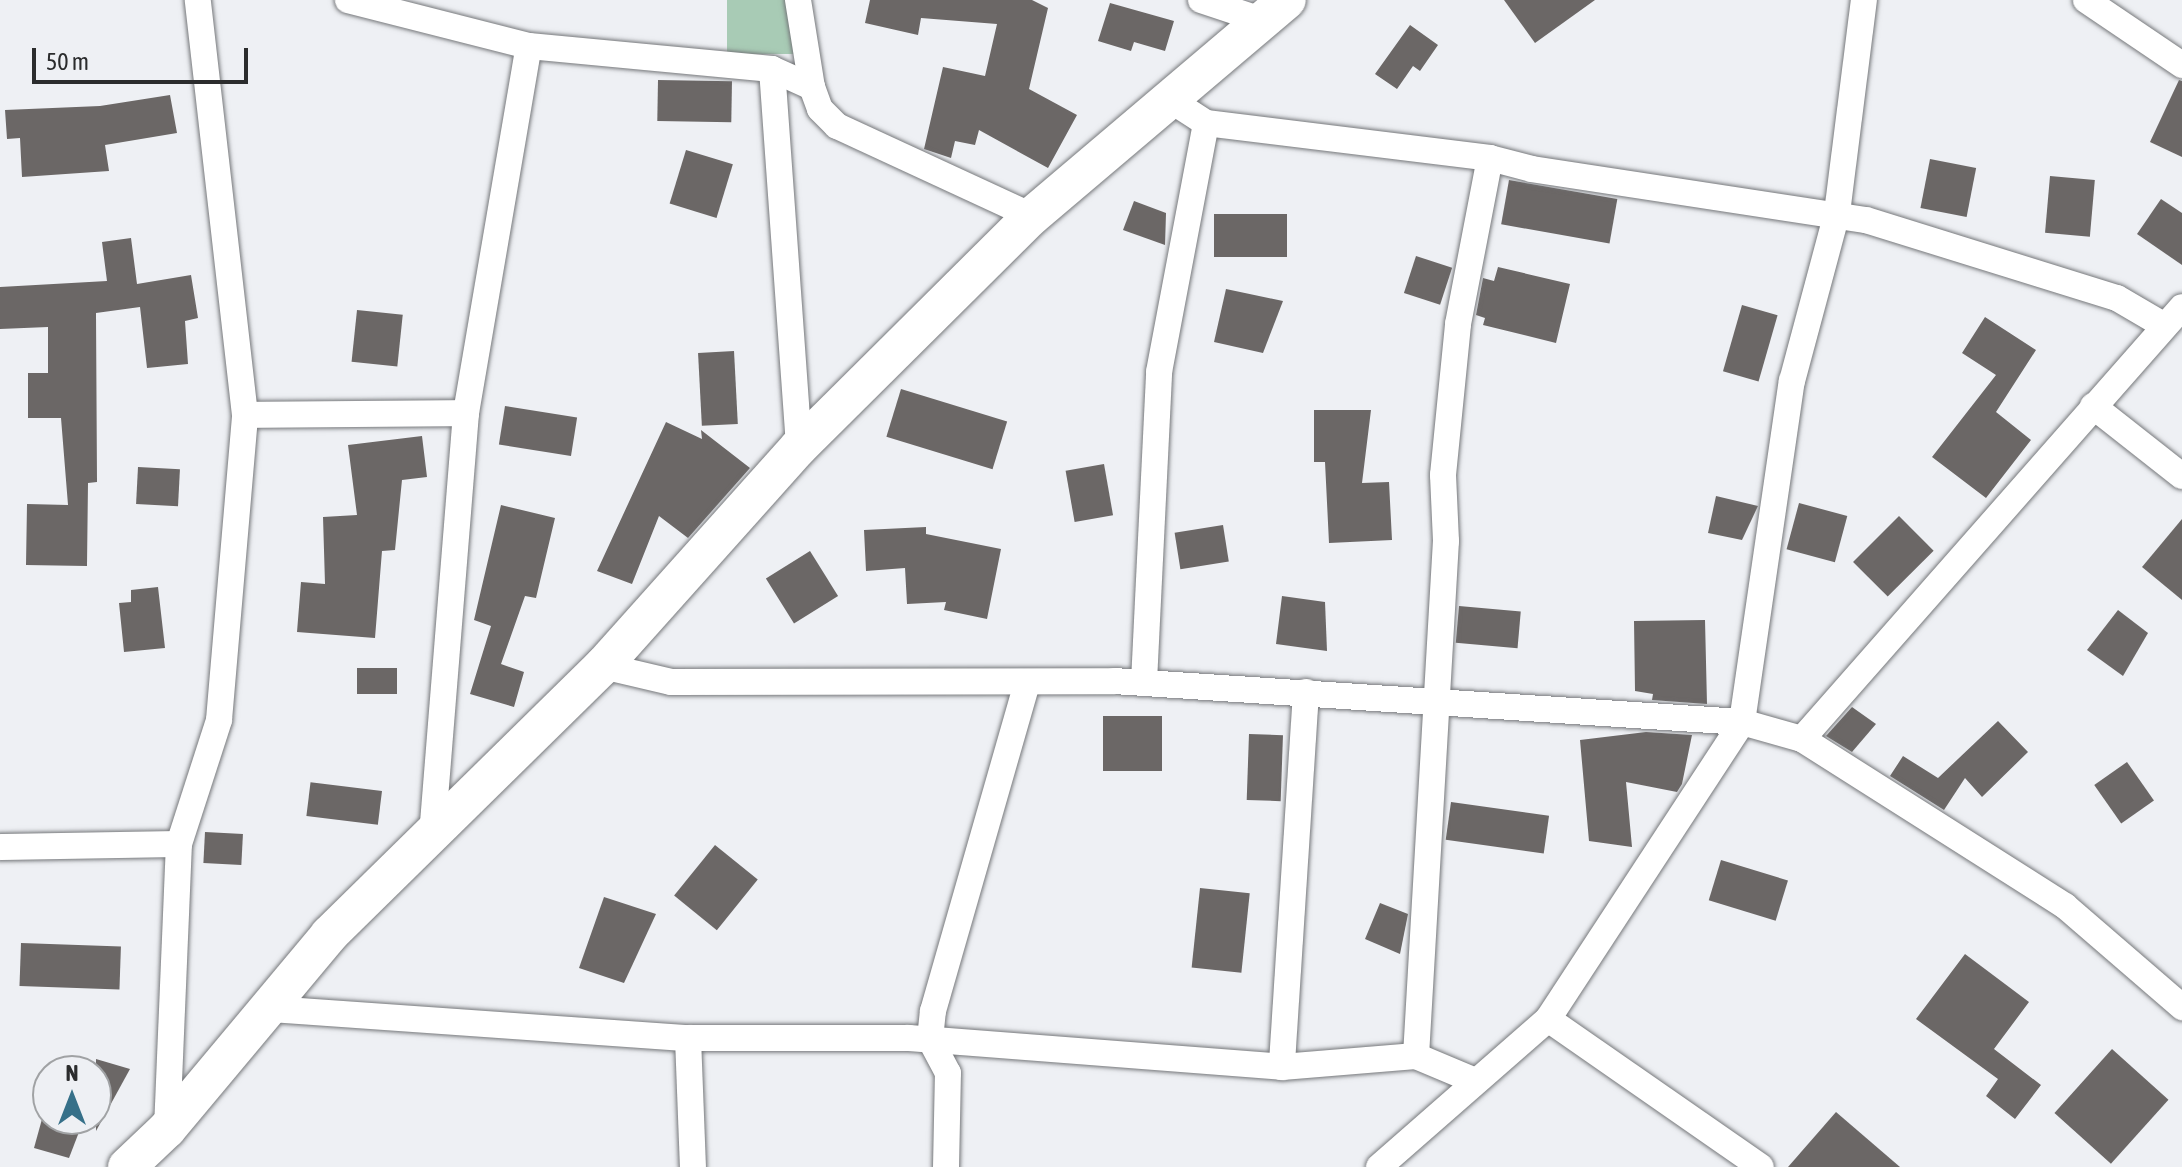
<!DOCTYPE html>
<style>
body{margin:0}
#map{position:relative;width:2182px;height:1167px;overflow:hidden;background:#eef0f4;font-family:"Asap Condensed",sans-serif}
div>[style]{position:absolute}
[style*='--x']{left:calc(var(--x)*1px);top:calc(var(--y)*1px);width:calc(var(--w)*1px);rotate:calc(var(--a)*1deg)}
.green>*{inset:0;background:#a8cbb5;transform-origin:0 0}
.building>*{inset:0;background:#6b6766;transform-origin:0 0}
.roads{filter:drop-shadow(0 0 2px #76787b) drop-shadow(0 0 2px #76787b)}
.street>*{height:26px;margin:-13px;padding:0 13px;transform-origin:13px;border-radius:13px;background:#fff}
.secondary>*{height:38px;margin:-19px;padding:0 19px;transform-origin:19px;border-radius:19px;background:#fff}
span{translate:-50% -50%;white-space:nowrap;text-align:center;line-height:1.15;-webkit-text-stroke:8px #eef0f4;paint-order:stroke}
.north{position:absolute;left:32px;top:1055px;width:80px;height:80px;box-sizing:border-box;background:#eef0f4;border:2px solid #a0a2a4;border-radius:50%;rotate:0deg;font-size:22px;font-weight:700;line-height:32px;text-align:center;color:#2b2c2d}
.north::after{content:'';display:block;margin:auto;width:28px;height:36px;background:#367089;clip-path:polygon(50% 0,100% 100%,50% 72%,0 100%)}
.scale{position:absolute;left:32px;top:48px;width:216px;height:36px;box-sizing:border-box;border:4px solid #2b2c2d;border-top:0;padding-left:10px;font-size:24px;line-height:28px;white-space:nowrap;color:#2b2c2d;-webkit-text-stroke:6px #eef0f4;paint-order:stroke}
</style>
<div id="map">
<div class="green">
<div style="left:727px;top:0;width:71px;height:54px"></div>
</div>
<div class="building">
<div style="clip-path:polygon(870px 0,1032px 0,1048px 8px,1029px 89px,1077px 115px,1048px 168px,979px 130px,975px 145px,955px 141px,951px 158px,924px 149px,943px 67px,985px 76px,997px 24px,921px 18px,918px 35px,865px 23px)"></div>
<div style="clip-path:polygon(1504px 0,1595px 0,1535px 43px)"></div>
<div style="clip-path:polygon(1110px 3px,1174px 21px,1165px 51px,1134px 42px,1131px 51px,1098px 41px)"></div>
<div style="clip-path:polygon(1410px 25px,1438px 45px,1420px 71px,1413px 66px,1397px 89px,1375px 74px)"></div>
<div style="left:658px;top:80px;width:74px;height:41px;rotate:1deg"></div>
<div style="clip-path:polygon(2179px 80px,2182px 81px,2182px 157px,2150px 142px)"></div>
<div style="clip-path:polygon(170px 95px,177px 133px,105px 145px,109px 171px,22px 177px,20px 138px,7px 139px,5px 110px,100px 106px)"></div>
<div style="left:686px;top:150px;width:49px;height:56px;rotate:17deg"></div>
<div style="left:1930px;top:159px;width:47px;height:50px;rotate:11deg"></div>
<div style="left:2050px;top:176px;width:45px;height:57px;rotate:5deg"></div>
<div style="left:1509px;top:180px;width:110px;height:45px;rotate:10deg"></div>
<div style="clip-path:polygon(2161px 199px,2182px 213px,2182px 265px,2137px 234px)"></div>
<div style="clip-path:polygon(1134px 201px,1166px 213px,1165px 245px,1123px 230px)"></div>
<div style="left:1214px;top:214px;width:73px;height:43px"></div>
<div style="clip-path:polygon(131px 238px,137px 284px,191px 275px,198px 318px,185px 321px,188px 364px,147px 368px,140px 307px,96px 313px,97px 482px,88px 483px,87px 566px,26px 565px,27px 504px,68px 505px,61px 418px,28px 418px,28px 373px,48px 373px,48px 327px,0 329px,0 287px,107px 281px,102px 242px)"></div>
<div style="left:1416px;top:256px;width:38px;height:39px;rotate:18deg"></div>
<div style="clip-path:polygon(1498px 267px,1570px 284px,1556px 343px,1483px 325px,1485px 318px,1476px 315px,1483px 278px,1494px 281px)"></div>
<div style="clip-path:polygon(1226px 289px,1283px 301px,1263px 353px,1214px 342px)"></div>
<div style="left:1742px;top:305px;width:37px;height:69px;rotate:16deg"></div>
<div style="left:357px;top:310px;width:46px;height:52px;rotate:6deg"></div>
<div style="clip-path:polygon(1985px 317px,2036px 350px,1996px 412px,2031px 440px,1986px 498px,1932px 457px,1996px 375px,1962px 353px)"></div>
<div style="left:734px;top:351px;width:73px;height:36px;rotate:87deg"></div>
<div style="left:901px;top:389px;width:111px;height:50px;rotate:17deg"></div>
<div style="left:505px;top:406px;width:73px;height:39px;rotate:9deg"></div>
<div style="clip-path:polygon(1314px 410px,1371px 410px,1362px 483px,1389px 482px,1392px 540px,1329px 543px,1325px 462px,1314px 462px)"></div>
<div style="clip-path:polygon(666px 422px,702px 439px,701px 430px,750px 468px,688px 538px,659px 516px,632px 584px,597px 571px)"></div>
<div style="clip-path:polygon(422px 436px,427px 477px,402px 480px,395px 550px,382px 551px,375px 638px,297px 632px,301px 582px,325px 584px,323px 517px,357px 515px,348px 445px)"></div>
<div style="left:1104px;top:464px;width:52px;height:39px;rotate:80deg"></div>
<div style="left:138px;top:467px;width:42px;height:37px;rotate:3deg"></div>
<div style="clip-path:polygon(1716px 496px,1758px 506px,1742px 540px,1708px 533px)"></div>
<div style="left:1799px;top:503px;width:50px;height:48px;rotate:15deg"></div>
<div style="clip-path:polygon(501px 505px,555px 518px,536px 598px,525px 596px,501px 664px,524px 672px,514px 707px,470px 694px,491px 626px,474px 620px)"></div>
<div style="left:1899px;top:516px;width:49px;height:65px;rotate:45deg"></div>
<div style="clip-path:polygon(2182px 519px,2182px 600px,2142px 567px)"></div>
<div style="left:1223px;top:525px;width:37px;height:49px;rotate:81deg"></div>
<div style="clip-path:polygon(926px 527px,926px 534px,1001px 549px,987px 619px,944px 610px,946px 602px,907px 604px,905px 568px,866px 571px,864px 530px)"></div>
<div style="left:810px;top:551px;width:53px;height:52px;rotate:58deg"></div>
<div style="clip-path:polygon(158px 587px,165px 648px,124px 652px,119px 603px,131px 602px,131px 590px)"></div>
<div style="clip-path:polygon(1282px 596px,1325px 602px,1327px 651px,1276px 644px)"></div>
<div style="left:1459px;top:606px;width:62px;height:37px;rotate:5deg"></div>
<div style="clip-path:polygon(2118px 610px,2148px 633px,2123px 676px,2087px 650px)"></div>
<div style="clip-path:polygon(1705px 620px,1707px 704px,1652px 700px,1653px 694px,1635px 691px,1634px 621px)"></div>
<div style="left:357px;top:668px;width:40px;height:26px"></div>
<div style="clip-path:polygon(1852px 707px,1876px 724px,1852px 752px,1826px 736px)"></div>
<div style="left:1103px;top:716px;width:59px;height:55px"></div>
<div style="clip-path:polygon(1998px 721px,2028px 752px,1982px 797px,1965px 778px,1944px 810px,1890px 776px,1903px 756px,1938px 778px)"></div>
<div style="clip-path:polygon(1646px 732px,1692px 735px,1682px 784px,1677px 792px,1626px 782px,1632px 847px,1589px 841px,1580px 740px)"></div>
<div style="left:1249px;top:734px;width:34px;height:66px;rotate:2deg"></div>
<div style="left:2127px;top:762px;width:47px;height:40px;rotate:55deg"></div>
<div style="left:382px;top:791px;width:34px;height:72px;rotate:97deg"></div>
<div style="left:1451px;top:802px;width:99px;height:38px;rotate:8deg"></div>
<div style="left:205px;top:832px;width:38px;height:31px;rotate:3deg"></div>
<div style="left:715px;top:845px;width:55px;height:65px;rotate:39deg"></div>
<div style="left:1721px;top:860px;width:70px;height:42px;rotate:17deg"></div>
<div style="left:1200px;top:888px;width:50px;height:80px;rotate:6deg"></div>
<div style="clip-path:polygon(604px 897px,656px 914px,624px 983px,579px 968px)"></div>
<div style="clip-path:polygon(1380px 903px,1408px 914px,1400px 954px,1365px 939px)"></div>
<div style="left:21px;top:943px;width:100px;height:43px;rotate:2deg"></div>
<div style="clip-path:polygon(1965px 954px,2029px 1002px,1994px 1049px,2041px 1085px,2015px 1119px,1986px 1096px,1998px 1079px,1916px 1019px)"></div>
<div style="left:2112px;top:1049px;width:76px;height:86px;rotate:42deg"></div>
<div style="clip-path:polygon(96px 1059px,130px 1069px,96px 1131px)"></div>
<div style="clip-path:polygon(1836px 1112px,1900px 1167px,1788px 1167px)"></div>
<div style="clip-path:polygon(42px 1119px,84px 1119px,69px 1158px,34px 1148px)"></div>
</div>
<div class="roads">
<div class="street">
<div style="--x:348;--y:0;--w:187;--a:14.3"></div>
<div style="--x:529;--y:46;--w:244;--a:5.4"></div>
<div style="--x:772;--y:69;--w:44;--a:24.2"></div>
<div style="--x:812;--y:87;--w:23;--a:70"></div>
<div style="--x:820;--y:109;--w:24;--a:45"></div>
<div style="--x:837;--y:126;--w:215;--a:24.8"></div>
<div style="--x:798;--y:0;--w:88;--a:80.9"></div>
<div style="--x:1201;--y:0;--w:66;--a:18.4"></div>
<div style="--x:2086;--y:0;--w:116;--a:34.1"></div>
<div style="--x:772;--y:69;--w:379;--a:85.9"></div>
<div style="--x:1206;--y:123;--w:286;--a:7"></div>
<div style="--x:1490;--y:158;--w:43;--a:14.7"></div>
<div style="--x:1532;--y:169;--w:338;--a:8.7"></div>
<div style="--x:1866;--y:220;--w:263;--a:17.3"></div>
<div style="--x:2117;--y:298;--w:53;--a:30.4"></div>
<div style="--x:2093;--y:406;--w:113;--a:38.2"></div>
<div style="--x:466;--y:413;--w:372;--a:-80.3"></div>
<div style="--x:245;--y:415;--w:221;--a:-0.5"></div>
<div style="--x:466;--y:413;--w:423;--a:94.6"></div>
<div style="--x:603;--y:666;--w:70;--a:13.2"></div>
<div style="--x:671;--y:682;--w:443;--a:-0.1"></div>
<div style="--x:1114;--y:681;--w:629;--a:3.74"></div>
<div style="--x:1742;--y:722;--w:62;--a:15.8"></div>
<div style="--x:1802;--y:739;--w:312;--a:32.4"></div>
<div style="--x:2065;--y:906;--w:155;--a:40.8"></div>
<div style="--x:1144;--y:682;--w:310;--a:-87.2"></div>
<div style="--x:1159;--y:372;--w:253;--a:-79.3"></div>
<div style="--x:1206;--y:123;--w:40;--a:-147.1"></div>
<div style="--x:1306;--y:692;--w:376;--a:93.7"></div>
<div style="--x:1282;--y:1067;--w:134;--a:-4.7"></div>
<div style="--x:1802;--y:739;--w:575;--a:-48.66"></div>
<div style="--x:0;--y:847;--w:179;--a:-1"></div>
<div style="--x:271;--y:1009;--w:418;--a:4"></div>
<div style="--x:688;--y:1038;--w:221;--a:0"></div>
<div style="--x:909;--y:1038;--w:374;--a:4.4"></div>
<div style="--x:1548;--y:1019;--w:259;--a:34.8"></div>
<div style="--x:688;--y:1038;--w:129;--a:87.8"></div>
<div style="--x:1473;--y:1080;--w:62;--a:-157.2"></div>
<div style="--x:1416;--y:1056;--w:516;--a:-86.67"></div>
<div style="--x:1446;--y:541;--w:66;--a:-92.6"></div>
<div style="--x:1443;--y:475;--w:152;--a:-84.3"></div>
<div style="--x:1458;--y:324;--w:169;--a:-79.1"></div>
<div style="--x:167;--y:1129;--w:285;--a:-87.6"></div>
<div style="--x:179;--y:844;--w:130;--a:-72.1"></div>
<div style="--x:219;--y:720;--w:306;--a:-85.1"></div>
<div style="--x:245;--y:415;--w:418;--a:-96.5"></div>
<div style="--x:946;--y:1167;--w:94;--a:-88.8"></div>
<div style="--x:948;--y:1073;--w:38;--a:-118"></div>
<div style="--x:930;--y:1039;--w:28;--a:-84"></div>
<div style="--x:933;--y:1011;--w:340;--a:-74"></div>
<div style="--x:1379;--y:1167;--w:225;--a:-41.2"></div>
<div style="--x:1548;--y:1019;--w:355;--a:-56.8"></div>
<div style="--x:1742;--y:722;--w:345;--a:-81.7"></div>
<div style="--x:1792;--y:381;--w:174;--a:-75"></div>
<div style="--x:1837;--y:213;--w:215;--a:-82.8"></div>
</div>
<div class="secondary">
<div style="--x:127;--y:1167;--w:55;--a:-43.5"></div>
<div style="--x:167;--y:1129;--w:253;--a:-50.1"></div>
<div style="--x:329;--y:935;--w:384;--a:-44.5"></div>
<div style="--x:603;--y:666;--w:294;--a:-48.2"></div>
<div style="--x:799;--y:447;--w:328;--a:-44.8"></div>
<div style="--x:1032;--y:216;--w:334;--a:-40.3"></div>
</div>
</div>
<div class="north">N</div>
<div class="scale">50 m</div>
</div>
